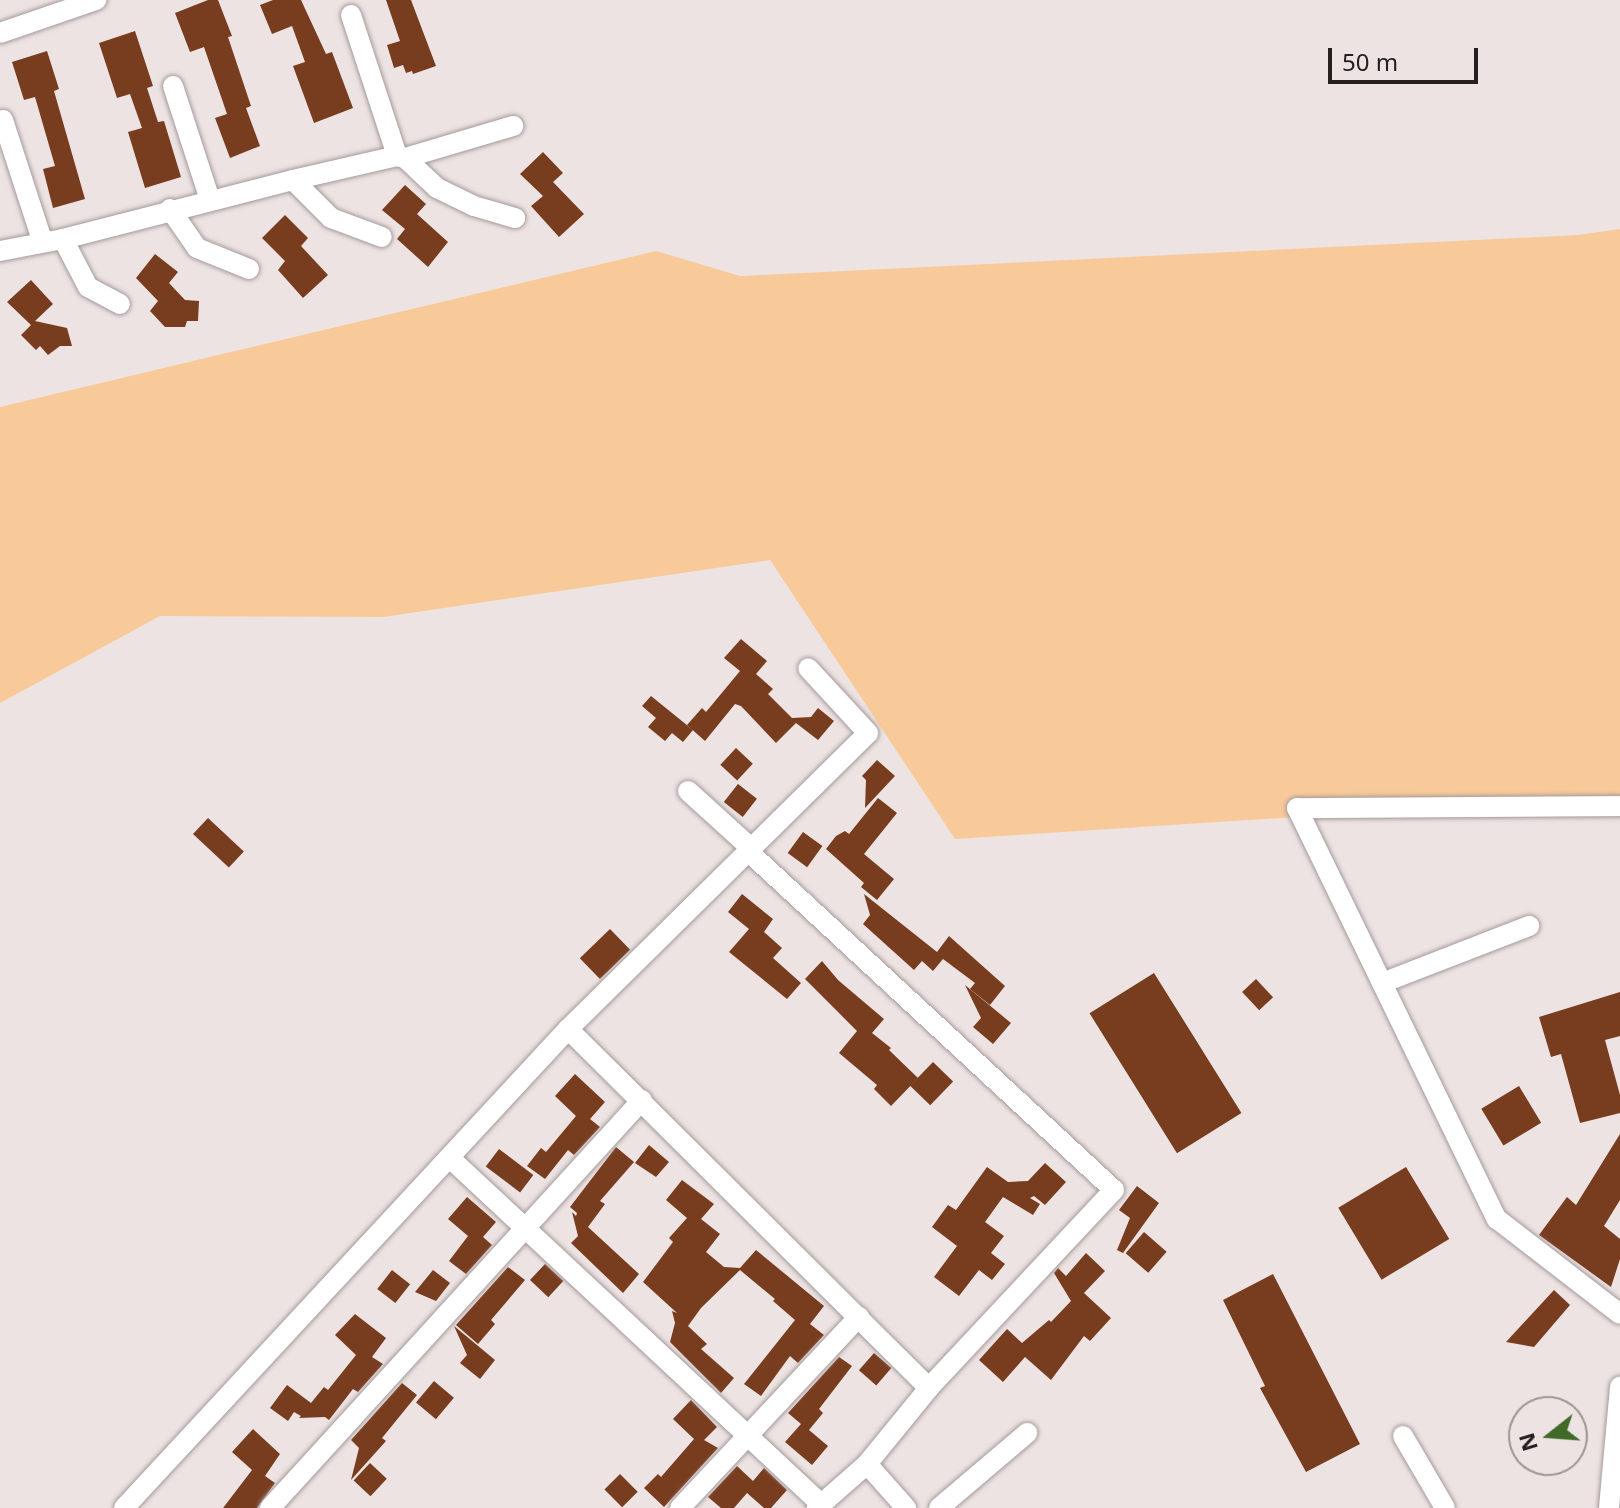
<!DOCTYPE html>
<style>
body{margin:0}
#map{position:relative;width:1620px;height:1508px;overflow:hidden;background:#ede3e2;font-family:"Noto Sans",sans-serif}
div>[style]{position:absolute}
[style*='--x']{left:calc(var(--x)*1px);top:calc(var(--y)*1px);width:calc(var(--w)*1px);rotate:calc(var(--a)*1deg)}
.green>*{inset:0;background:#f9ca99}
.building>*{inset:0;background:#783c1f;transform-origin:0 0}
.roads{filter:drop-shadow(0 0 2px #a49a9a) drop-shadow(0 0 2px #a49a9a)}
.minor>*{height:20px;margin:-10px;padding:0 10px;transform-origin:10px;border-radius:10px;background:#fff}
span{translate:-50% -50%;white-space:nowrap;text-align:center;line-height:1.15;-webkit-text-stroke:8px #ede3e2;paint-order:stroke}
.north{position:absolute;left:1508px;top:1396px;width:80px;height:80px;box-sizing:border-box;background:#ede3e2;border:2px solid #9c9594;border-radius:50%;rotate:253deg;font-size:22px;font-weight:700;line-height:32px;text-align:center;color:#232020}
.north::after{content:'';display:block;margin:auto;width:28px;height:36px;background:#3f6a27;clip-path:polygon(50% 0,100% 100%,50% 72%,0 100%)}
.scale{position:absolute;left:1328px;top:48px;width:150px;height:36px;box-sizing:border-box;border:4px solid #232020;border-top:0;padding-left:10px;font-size:24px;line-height:28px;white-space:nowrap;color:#232020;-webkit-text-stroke:6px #ede3e2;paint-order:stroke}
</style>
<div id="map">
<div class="green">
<div style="clip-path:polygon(1620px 229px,1620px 796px,955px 839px,770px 560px,383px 617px,160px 616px,0 703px,0 407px,656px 251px,740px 276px,1578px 235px)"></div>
</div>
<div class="building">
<div style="clip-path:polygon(208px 0,218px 0,232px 36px,228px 37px,251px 106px,246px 108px,260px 146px,230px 158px,215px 118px,227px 114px,204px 47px,190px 52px,175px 13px)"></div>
<div style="clip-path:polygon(273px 0,301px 0,326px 54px,332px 52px,353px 108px,314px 123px,293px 66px,305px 62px,292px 26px,272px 34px,260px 5px)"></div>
<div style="clip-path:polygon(386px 0,411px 0,436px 66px,413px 74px,412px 71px,406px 73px,403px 65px,394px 68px,387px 45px,400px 41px)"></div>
<div style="clip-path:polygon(135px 31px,153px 86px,147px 88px,158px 122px,164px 121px,181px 177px,145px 188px,128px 132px,142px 128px,130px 94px,117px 98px,99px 43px)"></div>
<div style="clip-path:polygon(47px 51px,59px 89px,54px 91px,85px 199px,53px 208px,43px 169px,55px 166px,35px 97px,24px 100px,12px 62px)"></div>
<div style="clip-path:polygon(543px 152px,563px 173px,553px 182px,584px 214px,559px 237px,531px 206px,543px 196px,520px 174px)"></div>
<div style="clip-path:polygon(405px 185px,426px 204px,417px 214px,448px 242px,428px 267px,397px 239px,405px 229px,382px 210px)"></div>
<div style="clip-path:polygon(285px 215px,308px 238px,301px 246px,328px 275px,303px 298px,278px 270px,285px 261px,262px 238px)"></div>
<div style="clip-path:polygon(155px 254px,178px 272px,169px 283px,185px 300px,199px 301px,198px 321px,187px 321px,185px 327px,165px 327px,150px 311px,158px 301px,136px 278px)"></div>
<div style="clip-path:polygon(31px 280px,53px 304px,35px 321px,67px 328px,72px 346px,60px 346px,48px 355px,40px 346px,36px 350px,21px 335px,31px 325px,7px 302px)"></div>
<div style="clip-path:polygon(741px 639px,767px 661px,756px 674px,773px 689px,768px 694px,792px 718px,811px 717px,818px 708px,834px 721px,818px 740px,796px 723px,776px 743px,741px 706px,735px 704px,705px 741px,687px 725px,702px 708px,706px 712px,740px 671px,724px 658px)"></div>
<div style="clip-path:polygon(651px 696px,693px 730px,683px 742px,672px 733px,665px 741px,648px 727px,656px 718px,642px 706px)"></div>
<div style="left:736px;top:748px;width:23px;height:23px;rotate:43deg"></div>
<div style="clip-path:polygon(877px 760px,895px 776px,865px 808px,866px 780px,862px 776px)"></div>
<div style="left:738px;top:784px;width:24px;height:23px;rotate:38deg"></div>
<div style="clip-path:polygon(878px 798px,897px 813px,864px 854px,894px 879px,877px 900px,861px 887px,864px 883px,826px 849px,836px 836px,845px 831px,849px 834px)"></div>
<div style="left:208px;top:818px;width:49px;height:22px;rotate:43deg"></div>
<div style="left:803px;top:832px;width:24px;height:26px;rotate:36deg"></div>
<div style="clip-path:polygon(742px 894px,773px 919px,764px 932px,782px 948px,773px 958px,801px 983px,787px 999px,729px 952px,749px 929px,728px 912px)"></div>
<div style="clip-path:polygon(864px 894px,937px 952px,949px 936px,1005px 986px,990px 1005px,970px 989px,975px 983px,943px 959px,933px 971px,922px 961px,914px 970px,863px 924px,870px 915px)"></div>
<div style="left:610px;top:929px;width:29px;height:42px;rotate:46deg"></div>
<div style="clip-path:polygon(822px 961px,838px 980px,884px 1019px,872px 1033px,891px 1048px,889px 1050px,918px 1078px,891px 1106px,874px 1089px,877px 1085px,839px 1053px,857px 1031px,805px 979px)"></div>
<div style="left:1154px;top:973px;width:165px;height:76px;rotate:58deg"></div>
<div style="left:1256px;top:979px;width:25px;height:19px;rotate:47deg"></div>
<div style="clip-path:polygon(965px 985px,1011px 1023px,993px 1044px,973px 1027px,981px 1018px)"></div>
<div style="clip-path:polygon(1620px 992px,1620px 1036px,1605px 1040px,1620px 1095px,1620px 1113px,1580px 1123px,1561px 1054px,1551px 1057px,1539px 1017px)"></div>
<div style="left:933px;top:1062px;width:28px;height:33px;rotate:44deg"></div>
<div style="clip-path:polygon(575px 1074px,605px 1102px,590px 1119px,600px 1127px,574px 1155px,568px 1150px,545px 1179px,527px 1166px,541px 1148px,546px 1152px,576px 1116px,555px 1096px)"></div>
<div style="left:1519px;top:1086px;width:43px;height:44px;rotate:59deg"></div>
<div style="clip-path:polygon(1620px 1134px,1620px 1200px,1604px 1226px,1620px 1239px,1620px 1259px,1611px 1287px,1539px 1235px,1567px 1197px,1576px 1205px)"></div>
<div style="clip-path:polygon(649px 1145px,669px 1162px,656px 1177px,635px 1163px)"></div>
<div style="clip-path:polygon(616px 1147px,634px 1162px,600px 1201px,605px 1204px,588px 1227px,639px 1274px,623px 1293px,571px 1243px,578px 1236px,572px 1212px,576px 1216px,577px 1213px,570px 1207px)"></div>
<div style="left:499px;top:1149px;width:43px;height:22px;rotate:37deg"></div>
<div style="clip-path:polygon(1045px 1163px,1066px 1182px,1045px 1205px,1034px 1196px,1030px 1198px,1040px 1204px,1033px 1215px,1003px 1197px,985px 1222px,1004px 1236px,991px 1253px,1005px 1264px,992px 1280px,979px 1270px,959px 1296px,934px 1277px,957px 1246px,932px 1227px,948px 1205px,956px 1210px,987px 1167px,1008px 1182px,1028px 1181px)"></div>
<div style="left:1406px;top:1167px;width:84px;height:79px;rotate:59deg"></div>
<div style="clip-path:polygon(682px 1180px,714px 1204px,701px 1219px,720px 1234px,706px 1252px,724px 1267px,740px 1268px,756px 1250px,824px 1306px,810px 1324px,824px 1335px,798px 1363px,790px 1356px,761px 1396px,744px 1384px,795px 1320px,773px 1301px,775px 1299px,740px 1270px,701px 1308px,688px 1326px,707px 1344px,701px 1349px,734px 1378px,721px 1393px,670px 1342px,675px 1323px,672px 1311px,677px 1313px,643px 1282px,673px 1242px,669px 1238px,687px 1218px,666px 1200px)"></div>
<div style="clip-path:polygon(1137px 1186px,1159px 1203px,1123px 1253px,1117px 1250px,1130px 1218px,1119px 1210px)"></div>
<div style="clip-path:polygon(467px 1197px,496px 1222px,483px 1237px,492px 1245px,466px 1274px,449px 1261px,468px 1236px,448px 1219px)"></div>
<div style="left:1144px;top:1232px;width:30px;height:28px;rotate:41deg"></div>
<div style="clip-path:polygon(1086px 1253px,1105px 1271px,1084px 1293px,1111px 1318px,1090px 1341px,1084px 1336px,1051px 1380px,1025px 1357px,1003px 1382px,979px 1360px,1007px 1329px,1022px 1343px,1049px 1320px,1051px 1322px,1071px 1301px,1054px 1273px,1058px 1268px,1066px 1276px)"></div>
<div style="left:545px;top:1264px;width:25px;height:22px;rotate:43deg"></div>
<div style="clip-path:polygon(508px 1267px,525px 1280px,491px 1320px,495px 1324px,478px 1344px,456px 1325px)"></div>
<div style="left:392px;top:1270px;width:23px;height:24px;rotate:38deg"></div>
<div style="clip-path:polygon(433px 1270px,450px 1283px,436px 1301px,415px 1292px)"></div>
<div style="clip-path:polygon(1273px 1274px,1360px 1444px,1306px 1472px,1260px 1388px,1265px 1386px,1223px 1300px)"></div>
<div style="clip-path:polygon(1554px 1290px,1570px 1305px,1534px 1347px,1506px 1342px)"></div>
<div style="clip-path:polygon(355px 1314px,386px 1338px,372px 1357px,383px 1364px,358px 1392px,353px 1389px,329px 1420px,325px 1417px,299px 1418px,301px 1416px,294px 1412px,288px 1421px,270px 1408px,287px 1385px,311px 1403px,324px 1387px,328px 1390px,356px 1355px,335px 1335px)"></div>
<div style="clip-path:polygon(454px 1326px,495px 1360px,480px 1379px,460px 1363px,467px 1355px)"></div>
<div style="left:874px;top:1353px;width:23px;height:23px;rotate:41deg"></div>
<div style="clip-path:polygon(839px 1357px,852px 1366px,819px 1409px,823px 1413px,809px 1430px,828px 1446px,812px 1465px,785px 1442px,801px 1424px,788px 1413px)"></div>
<div style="left:434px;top:1381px;width:26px;height:28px;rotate:40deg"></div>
<div style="clip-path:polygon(402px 1383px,417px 1395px,382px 1438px,386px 1441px,351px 1480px,359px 1448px,351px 1440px)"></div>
<div style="clip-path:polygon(691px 1400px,717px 1427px,704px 1440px,718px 1448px,664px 1507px,644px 1488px,658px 1474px,661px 1477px,694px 1439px,673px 1419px)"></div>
<div style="clip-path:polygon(253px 1429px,280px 1454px,265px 1476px,275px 1483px,257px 1508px,223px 1508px,252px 1470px,232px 1452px)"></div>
<div style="left:370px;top:1463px;width:23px;height:24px;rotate:43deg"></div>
<div style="clip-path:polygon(737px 1466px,753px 1481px,764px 1468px,787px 1490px,771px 1508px,764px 1508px,747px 1493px,734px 1508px,721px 1508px,708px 1497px)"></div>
<div style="left:620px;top:1474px;width:25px;height:22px;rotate:45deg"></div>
</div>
<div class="roads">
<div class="minor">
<div style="--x:351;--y:15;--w:148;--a:71.9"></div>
<div style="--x:0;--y:33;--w:102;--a:-19"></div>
<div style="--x:173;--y:86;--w:120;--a:72"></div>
<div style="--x:3;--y:120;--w:126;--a:72"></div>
<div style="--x:405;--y:158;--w:44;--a:43.2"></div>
<div style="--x:437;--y:188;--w:41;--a:25.9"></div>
<div style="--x:474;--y:206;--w:43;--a:16.3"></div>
<div style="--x:293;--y:180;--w:54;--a:45"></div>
<div style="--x:331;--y:218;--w:54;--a:20.4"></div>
<div style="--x:170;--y:209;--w:47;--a:55.3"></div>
<div style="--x:197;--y:248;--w:56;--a:22"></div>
<div style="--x:63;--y:239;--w:54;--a:62.5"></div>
<div style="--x:88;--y:287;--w:36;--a:28"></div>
<div style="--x:0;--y:251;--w:64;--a:-10.8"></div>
<div style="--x:63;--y:239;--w:237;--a:-14.4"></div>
<div style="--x:293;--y:180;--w:107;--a:-13"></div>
<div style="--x:397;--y:156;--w:8;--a:14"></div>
<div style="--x:405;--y:158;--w:113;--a:-16.5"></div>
<div style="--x:688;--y:791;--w:86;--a:42.2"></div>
<div style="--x:1620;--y:806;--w:323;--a:179.6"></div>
<div style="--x:1297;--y:808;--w:457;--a:64.1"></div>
<div style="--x:1497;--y:1219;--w:155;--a:37.7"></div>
<div style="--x:749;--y:852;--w:497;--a:42.8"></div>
<div style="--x:1114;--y:1190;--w:271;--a:133.1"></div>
<div style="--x:929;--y:1388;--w:98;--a:129.2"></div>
<div style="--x:867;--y:1464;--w:67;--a:138.7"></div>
<div style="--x:1382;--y:983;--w:158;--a:-21.2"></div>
<div style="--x:568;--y:1029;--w:509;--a:44.84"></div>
<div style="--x:451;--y:1159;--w:506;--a:43"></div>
<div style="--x:1403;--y:1436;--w:83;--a:59.7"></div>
<div style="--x:867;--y:1464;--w:59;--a:48.4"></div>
<div style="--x:124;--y:1508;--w:653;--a:-47.17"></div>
<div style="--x:568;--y:1029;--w:421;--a:-44.6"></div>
<div style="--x:868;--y:733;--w:88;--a:-132.7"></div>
<div style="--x:270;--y:1508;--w:552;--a:-47.64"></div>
<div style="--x:680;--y:1508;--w:262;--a:-46.9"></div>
<div style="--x:939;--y:1508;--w:116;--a:-40.4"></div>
<div style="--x:1609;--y:1508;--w:122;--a:-84.8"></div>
</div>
</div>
<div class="north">N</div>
<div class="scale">50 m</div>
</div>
